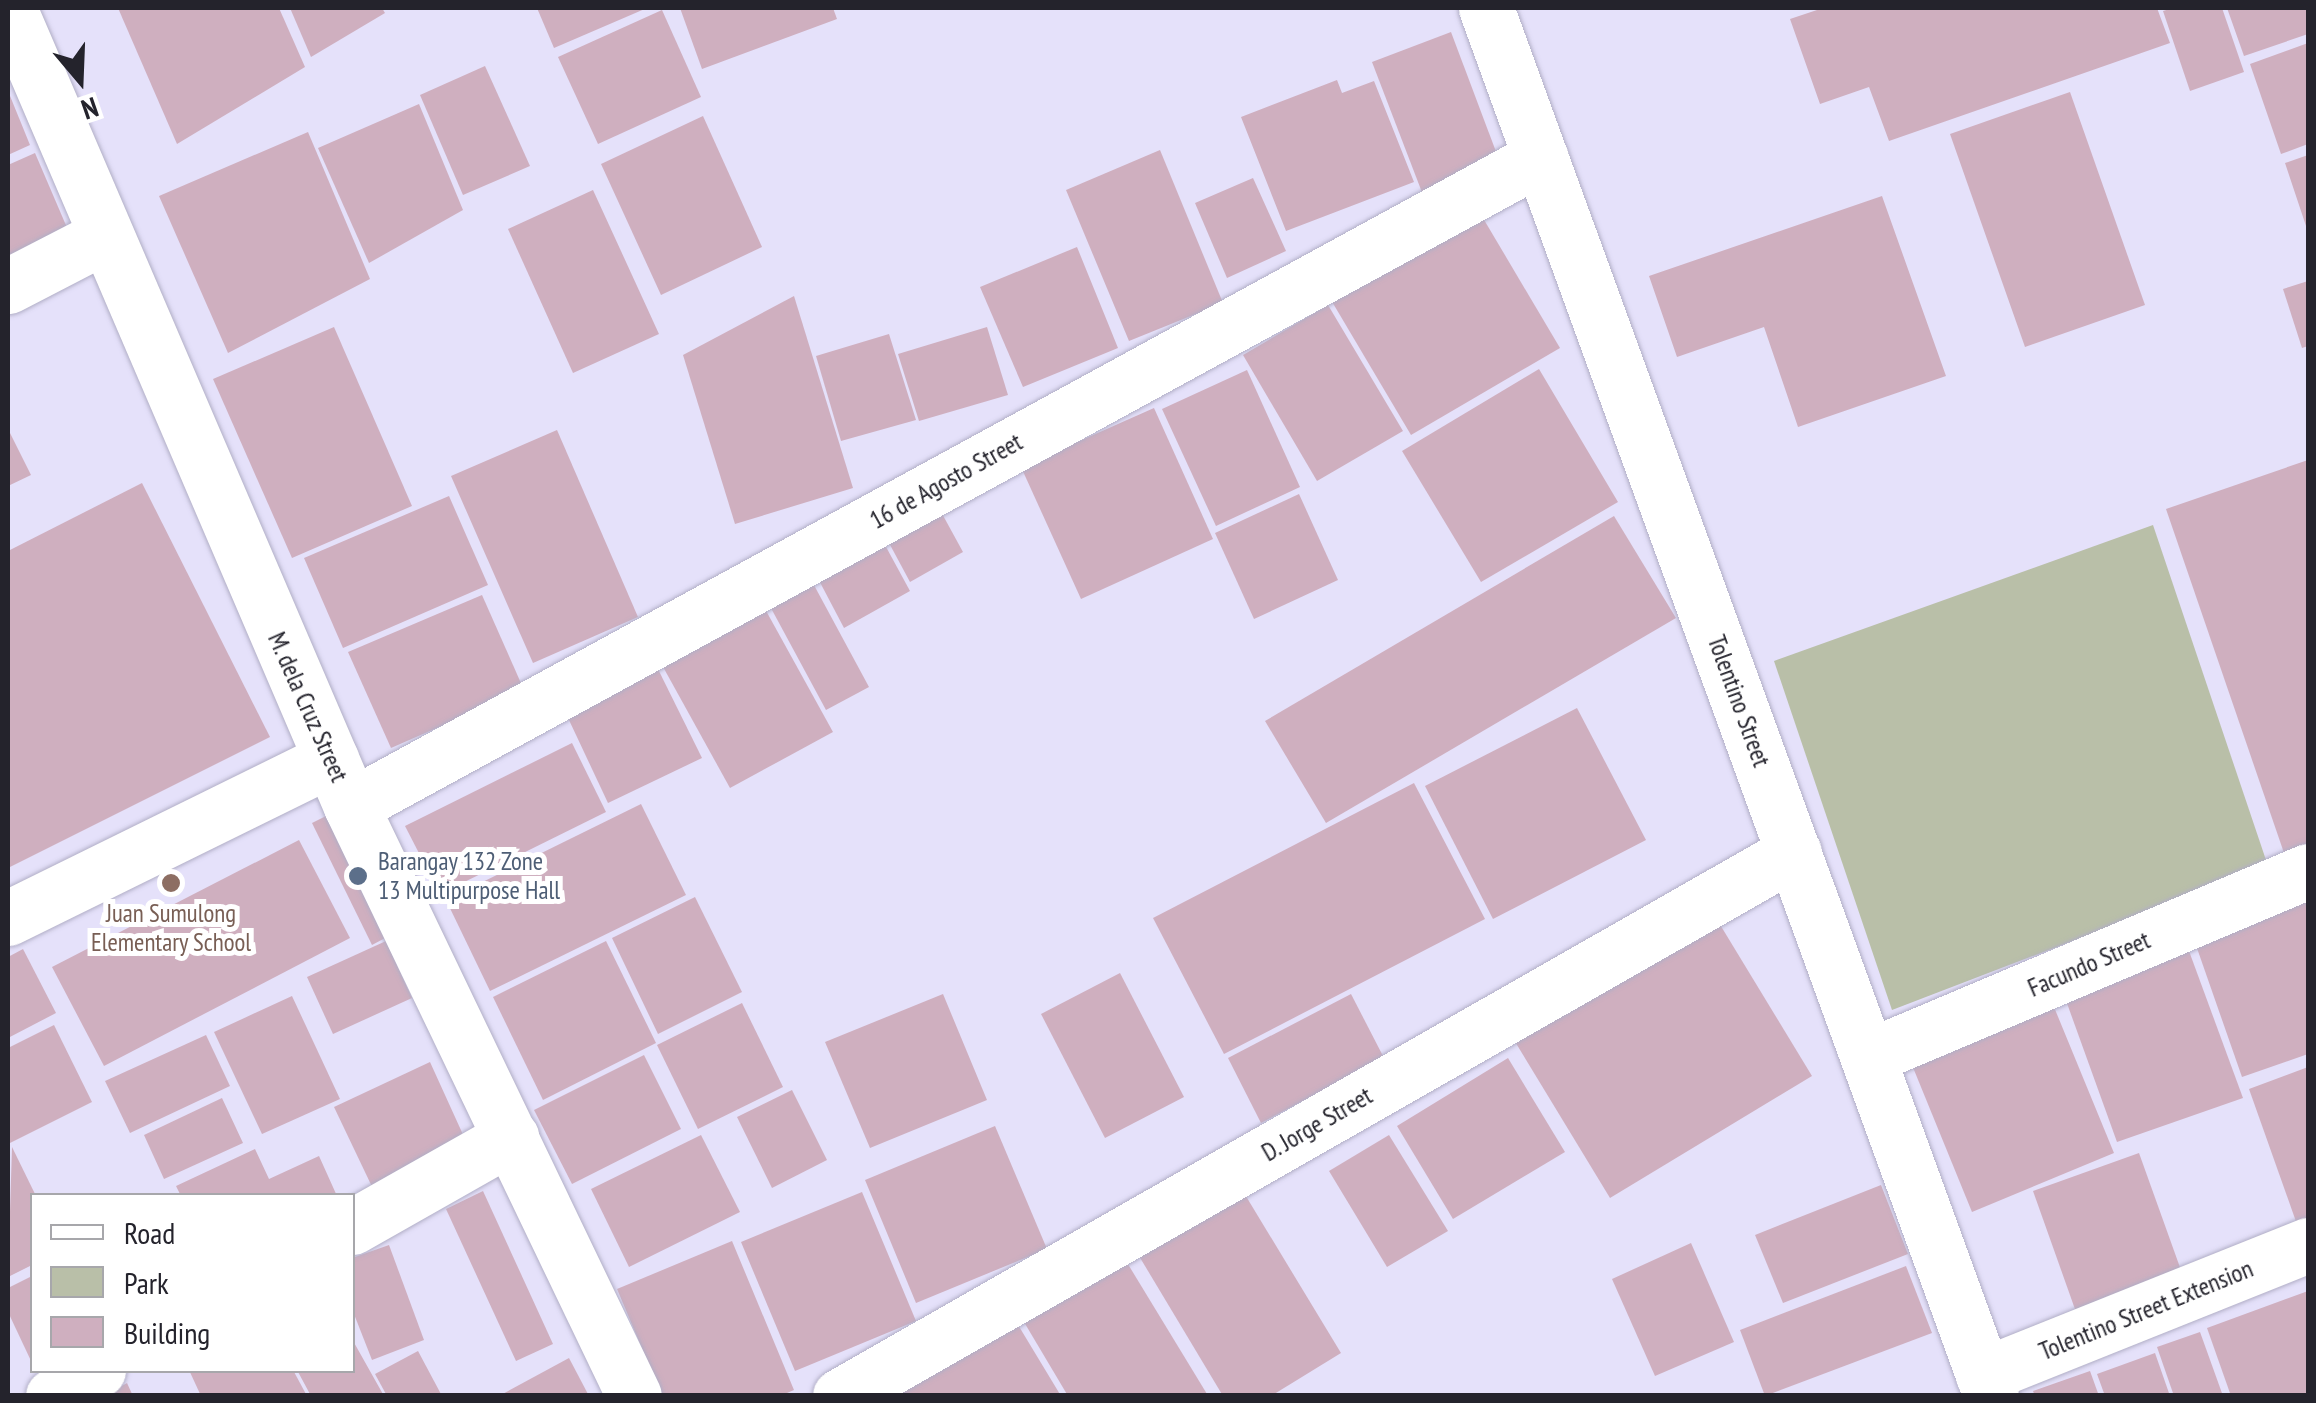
<!DOCTYPE html>
<style>
body{margin:0}
#map{position:relative;width:2316px;height:1403px;overflow:hidden;background:#e5e1fa;font-family:"PT Sans Narrow",sans-serif}
div>[style]{position:absolute}
.green>*{inset:0;background:#b9bfa8}
.building>*{inset:0;background:#cfafbf}
.roads{filter:drop-shadow(0 0 2px #b1aec6) drop-shadow(0 0 2px #b1aec6)}
.minor>*{height:55px;margin:-27.5px;padding:0 27.5px;transform-origin:27.5px;border-radius:27.5px;background:#fff}
.dots>*{width:28px;height:28px;translate:-50% -50%;box-sizing:border-box;border:5px solid #fff;border-radius:50%}
span{translate:-50% -50%;white-space:nowrap;text-align:center;line-height:1.15;-webkit-text-stroke:10px #fff;paint-order:stroke}
.street-label{font-size:25px;color:#24232c}
.service-label{font-size:25px;color:#4e5e75}
.left{translate:0 -50%;text-align:left}
.education-label{font-size:25px;color:#785e54}
.frame{position:absolute;inset:0;border:10px solid #24232c;pointer-events:none}
.legend{position:absolute;left:30px;top:1193px;width:325px;height:180px;box-sizing:border-box;background:#fff;border:2px solid #a7a7ab;margin:0;padding:12px 18px;list-style:none;font-size:30px;color:#24232c}
.legend li{display:flex;align-items:center;gap:20px;height:50px}
.legend b{width:50px;border:2px solid #a7a7ab}
.north{position:absolute;left:30px;top:30px;width:100px;height:100px;-webkit-text-stroke:8px #fff;paint-order:stroke;rotate:161deg;font-size:28px;font-weight:700;line-height:40px;text-align:center;color:#24232c}
.north::after{content:'';display:block;margin:auto;width:35px;height:45px;background:#24232c;clip-path:polygon(50% 0,100% 100%,50% 72%,0 100%)}
</style>
<div id="map">
<div class="green">
<i style="clip-path:polygon(2153px 525px,2268px 866px,1892px 1010px,1774px 661px)"></i>
</div>
<div class="building">
<i style="clip-path:polygon(118px 8px,279px 8px,305px 67px,177px 144px)"></i>
<i style="clip-path:polygon(290px 8px,382px 8px,385px 13px,311px 57px)"></i>
<i style="clip-path:polygon(537px 8px,647px 8px,554px 48px)"></i>
<i style="clip-path:polygon(680px 8px,833px 8px,837px 19px,702px 69px)"></i>
<i style="clip-path:polygon(1823px 8px,2157px 8px,2170px 43px,1889px 141px,1869px 87px,1820px 104px,1790px 19px)"></i>
<i style="clip-path:polygon(2173px 8px,2222px 8px,2244px 72px,2190px 91px,2163px 11px)"></i>
<i style="clip-path:polygon(2227px 8px,2308px 8px,2308px 34px,2244px 56px)"></i>
<i style="clip-path:polygon(662px 10px,701px 97px,598px 144px,558px 57px)"></i>
<i style="clip-path:polygon(1451px 32px,1501px 165px,1423px 195px,1372px 62px)"></i>
<i style="clip-path:polygon(2308px 43px,2308px 144px,2281px 154px,2250px 64px)"></i>
<i style="clip-path:polygon(485px 66px,530px 166px,463px 195px,420px 95px)"></i>
<i style="clip-path:polygon(1337px 80px,1342px 93px,1374px 81px,1414px 182px,1286px 231px,1241px 117px)"></i>
<i style="clip-path:polygon(8px 91px,30px 145px,8px 155px)"></i>
<i style="clip-path:polygon(2070px 92px,2145px 305px,2025px 347px,1950px 134px)"></i>
<i style="clip-path:polygon(419px 104px,463px 210px,369px 263px,318px 148px)"></i>
<i style="clip-path:polygon(703px 116px,762px 247px,661px 295px,601px 164px)"></i>
<i style="clip-path:polygon(308px 132px,370px 279px,228px 353px,159px 196px)"></i>
<i style="clip-path:polygon(1160px 150px,1223px 303px,1129px 341px,1066px 190px)"></i>
<i style="clip-path:polygon(35px 153px,71px 237px,8px 265px,8px 165px)"></i>
<i style="clip-path:polygon(2308px 155px,2308px 232px,2285px 163px)"></i>
<i style="clip-path:polygon(1253px 178px,1286px 251px,1227px 278px,1195px 203px)"></i>
<i style="clip-path:polygon(593px 190px,659px 334px,573px 373px,508px 229px)"></i>
<i style="clip-path:polygon(1882px 196px,1946px 376px,1798px 427px,1764px 327px,1677px 357px,1649px 276px)"></i>
<i style="clip-path:polygon(1480px 213px,1560px 348px,1411px 435px,1331px 300px)"></i>
<i style="clip-path:polygon(1077px 247px,1118px 348px,1023px 387px,980px 287px)"></i>
<i style="clip-path:polygon(2308px 281px,2308px 346px,2302px 348px,2283px 289px)"></i>
<i style="clip-path:polygon(794px 296px,853px 488px,735px 524px,683px 355px)"></i>
<i style="clip-path:polygon(1328px 305px,1403px 431px,1317px 481px,1243px 355px)"></i>
<i style="clip-path:polygon(334px 327px,412px 506px,292px 558px,213px 379px)"></i>
<i style="clip-path:polygon(987px 327px,1008px 395px,919px 421px,898px 354px)"></i>
<i style="clip-path:polygon(889px 334px,916px 420px,841px 441px,816px 356px)"></i>
<i style="clip-path:polygon(1539px 369px,1618px 502px,1481px 582px,1402px 451px)"></i>
<i style="clip-path:polygon(1247px 370px,1300px 487px,1216px 526px,1162px 409px)"></i>
<i style="clip-path:polygon(1154px 408px,1213px 539px,1081px 599px,1021px 467px)"></i>
<i style="clip-path:polygon(8px 429px,31px 475px,8px 486px)"></i>
<i style="clip-path:polygon(557px 430px,638px 617px,533px 663px,451px 476px)"></i>
<i style="clip-path:polygon(2308px 460px,2308px 845px,2284px 853px,2166px 509px)"></i>
<i style="clip-path:polygon(142px 483px,270px 737px,8px 868px,8px 551px)"></i>
<i style="clip-path:polygon(1299px 494px,1338px 580px,1254px 619px,1215px 533px)"></i>
<i style="clip-path:polygon(449px 496px,488px 585px,343px 648px,304px 558px)"></i>
<i style="clip-path:polygon(934px 499px,963px 552px,910px 582px,881px 528px)"></i>
<i style="clip-path:polygon(1614px 516px,1676px 618px,1326px 823px,1265px 721px)"></i>
<i style="clip-path:polygon(879px 534px,910px 591px,844px 628px,813px 569px)"></i>
<i style="clip-path:polygon(808px 574px,869px 687px,826px 710px,765px 597px)"></i>
<i style="clip-path:polygon(482px 595px,524px 690px,391px 748px,348px 652px)"></i>
<i style="clip-path:polygon(760px 600px,833px 732px,730px 788px,657px 656px)"></i>
<i style="clip-path:polygon(653px 659px,702px 758px,608px 803px,561px 703px)"></i>
<i style="clip-path:polygon(1577px 708px,1646px 840px,1493px 919px,1425px 786px)"></i>
<i style="clip-path:polygon(572px 743px,606px 812px,440px 894px,405px 826px)"></i>
<i style="clip-path:polygon(1414px 783px,1485px 919px,1224px 1054px,1153px 918px)"></i>
<i style="clip-path:polygon(641px 804px,686px 895px,490px 991px,446px 900px)"></i>
<i style="clip-path:polygon(344px 807px,404px 928px,372px 945px,312px 823px)"></i>
<i style="clip-path:polygon(299px 840px,350px 938px,104px 1066px,52px 967px)"></i>
<i style="clip-path:polygon(2308px 894px,2308px 1054px,2242px 1077px,2191px 931px)"></i>
<i style="clip-path:polygon(695px 897px,742px 992px,658px 1034px,612px 938px)"></i>
<i style="clip-path:polygon(1716px 918px,1812px 1076px,1610px 1198px,1514px 1040px)"></i>
<i style="clip-path:polygon(386px 941px,412px 998px,333px 1034px,307px 977px)"></i>
<i style="clip-path:polygon(606px 941px,656px 1043px,543px 1100px,493px 997px)"></i>
<i style="clip-path:polygon(23px 949px,56px 1013px,8px 1038px,8px 957px)"></i>
<i style="clip-path:polygon(2189px 951px,2243px 1098px,2117px 1142px,2064px 995px)"></i>
<i style="clip-path:polygon(1120px 973px,1184px 1097px,1105px 1138px,1041px 1014px)"></i>
<i style="clip-path:polygon(943px 994px,987px 1100px,870px 1148px,825px 1042px)"></i>
<i style="clip-path:polygon(1351px 994px,1384px 1058px,1261px 1123px,1228px 1058px)"></i>
<i style="clip-path:polygon(292px 996px,340px 1099px,262px 1134px,214px 1032px)"></i>
<i style="clip-path:polygon(742px 1003px,783px 1087px,698px 1129px,657px 1045px)"></i>
<i style="clip-path:polygon(2054px 1007px,2114px 1153px,1972px 1212px,1912px 1065px)"></i>
<i style="clip-path:polygon(54px 1025px,92px 1102px,8px 1144px,8px 1048px)"></i>
<i style="clip-path:polygon(206px 1035px,230px 1086px,130px 1133px,105px 1081px)"></i>
<i style="clip-path:polygon(644px 1055px,681px 1129px,572px 1184px,534px 1110px)"></i>
<i style="clip-path:polygon(1508px 1058px,1565px 1152px,1453px 1219px,1397px 1126px)"></i>
<i style="clip-path:polygon(430px 1062px,470px 1150px,375px 1193px,334px 1107px)"></i>
<i style="clip-path:polygon(2308px 1067px,2308px 1227px,2299px 1230px,2249px 1089px)"></i>
<i style="clip-path:polygon(792px 1090px,827px 1160px,772px 1188px,737px 1117px)"></i>
<i style="clip-path:polygon(222px 1098px,243px 1143px,164px 1179px,144px 1135px)"></i>
<i style="clip-path:polygon(995px 1126px,1047px 1249px,916px 1303px,865px 1180px)"></i>
<i style="clip-path:polygon(701px 1135px,740px 1212px,629px 1267px,591px 1189px)"></i>
<i style="clip-path:polygon(1389px 1135px,1448px 1231px,1387px 1267px,1329px 1171px)"></i>
<i style="clip-path:polygon(12px 1147px,36px 1196px,32px 1265px,8px 1277px)"></i>
<i style="clip-path:polygon(255px 1149px,269px 1179px,319px 1156px,337px 1196px,181px 1196px,176px 1186px)"></i>
<i style="clip-path:polygon(2139px 1153px,2182px 1273px,2076px 1312px,2033px 1191px)"></i>
<i style="clip-path:polygon(1881px 1185px,1908px 1254px,1783px 1303px,1755px 1235px)"></i>
<i style="clip-path:polygon(1241px 1188px,1341px 1353px,1271px 1396px,1223px 1396px,1136px 1251px)"></i>
<i style="clip-path:polygon(483px 1191px,553px 1344px,516px 1361px,446px 1209px)"></i>
<i style="clip-path:polygon(862px 1192px,916px 1321px,795px 1371px,741px 1242px)"></i>
<i style="clip-path:polygon(732px 1241px,794px 1390px,780px 1396px,662px 1396px,617px 1289px)"></i>
<i style="clip-path:polygon(1691px 1243px,1734px 1342px,1655px 1376px,1612px 1279px)"></i>
<i style="clip-path:polygon(389px 1245px,424px 1340px,372px 1360px,352px 1309px,352px 1258px)"></i>
<i style="clip-path:polygon(1123px 1256px,1207px 1394px,1204px 1396px,1068px 1396px,1021px 1317px)"></i>
<i style="clip-path:polygon(1906px 1266px,1932px 1333px,1765px 1396px,1740px 1330px)"></i>
<i style="clip-path:polygon(32px 1276px,32px 1363px,8px 1312px,8px 1288px)"></i>
<i style="clip-path:polygon(2308px 1291px,2308px 1396px,2231px 1396px,2207px 1328px)"></i>
<i style="clip-path:polygon(1012px 1315px,1061px 1396px,887px 1396px)"></i>
<i style="clip-path:polygon(2200px 1332px,2223px 1396px,2174px 1396px,2157px 1347px)"></i>
<i style="clip-path:polygon(352px 1339px,384px 1396px,311px 1396px,297px 1370px,352px 1370px)"></i>
<i style="clip-path:polygon(418px 1351px,442px 1396px,387px 1396px,375px 1374px)"></i>
<i style="clip-path:polygon(2155px 1353px,2170px 1396px,2105px 1396px,2097px 1374px)"></i>
<i style="clip-path:polygon(569px 1358px,589px 1396px,499px 1396px)"></i>
<i style="clip-path:polygon(189px 1370px,293px 1370px,307px 1396px,201px 1396px)"></i>
<i style="clip-path:polygon(2090px 1371px,2099px 1396px,2035px 1396px,2033px 1391px)"></i>
<i style="clip-path:polygon(127px 1383px,133px 1396px,104px 1396px)"></i>
</div>
<div class="roads">
<div class="minor">
<i style="left:9px;top:8px;width:868px;rotate:66.8deg"></i>
<i style="left:351px;top:806px;width:654px;rotate:64.37deg"></i>
<i style="left:1486px;top:8px;width:1477px;rotate:70.01deg"></i>
<i style="left:8px;top:286px;width:107px;rotate:-27.3deg"></i>
<i style="left:351px;top:806px;width:1355px;rotate:-28.61deg"></i>
<i style="left:8px;top:918px;width:360px;rotate:-26.2deg"></i>
<i style="left:1870px;top:1056px;width:475px;rotate:-22.9deg"></i>
<i style="left:352px;top:1227px;width:183px;rotate:-29.5deg"></i>
<i style="left:1983px;top:1375px;width:350px;rotate:-21.8deg"></i>
<i style="left:53px;top:1396px;width:52px;rotate:-30deg"></i>
<i style="left:840px;top:1396px;width:1098px;rotate:-29.69deg"></i>
</div>
</div>
<div class="dots">
<i style="left:358px;top:876px;background:#5c6f8a"></i>
<i style="left:171px;top:883px;background:#8d6e63"></i>
</div>
<div class="street-label">
<span style="left:946px;top:481px;rotate:-29deg">16 de Agosto Street</span>
<span style="left:1739px;top:701px;rotate:70deg">Tolentino Street</span>
<span style="left:308px;top:707px;rotate:66deg">M. dela Cruz Street</span>
<span style="left:2089px;top:964px;rotate:-23deg">Facundo Street</span>
<span style="left:1317px;top:1124px;rotate:-30deg">D. Jorge Street</span>
<span style="left:2146px;top:1310px;rotate:-22deg">Tolentino Street Extension</span>
</div>
<div class="service-label">
<span class="left" style="left:378px;top:876px">Barangay 132 Zone<br>13 Multipurpose Hall</span>
</div>
<div class="education-label">
<span style="left:171px;top:928px">Juan Sumulong<br>Elementary School</span>
</div>
<div class="frame"></div>
<ul class="legend">
<li><b style="height:12px;background:#fff"></b>Road</li>
<li><b style="height:28px;background:#b9bfa8"></b>Park</li>
<li><b style="height:28px;background:#cfafbf"></b>Building</li>
</ul>
<div class="north">N</div>
</div>
